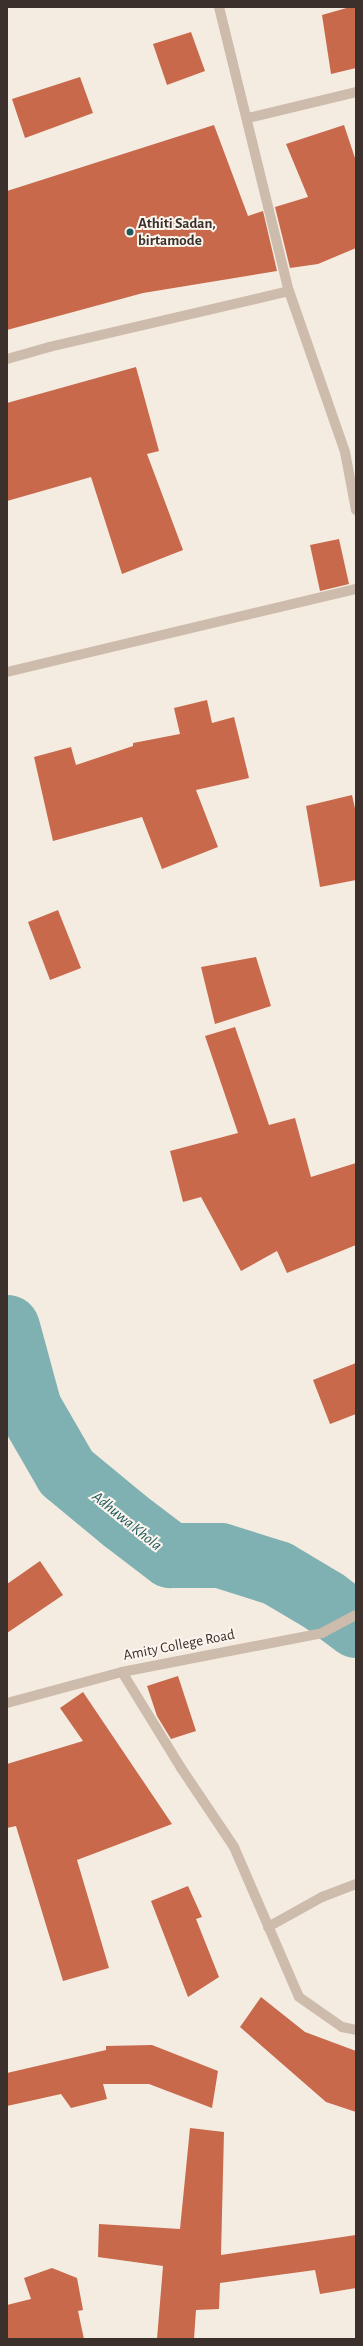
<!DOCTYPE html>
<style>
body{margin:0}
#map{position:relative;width:363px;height:2346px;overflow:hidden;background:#f4ebe1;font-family:"Alegreya Sans",sans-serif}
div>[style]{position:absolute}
.river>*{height:65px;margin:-32.5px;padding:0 32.5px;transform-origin:32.5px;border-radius:32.5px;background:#7fb0b2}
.building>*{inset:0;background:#c8694b}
.street>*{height:10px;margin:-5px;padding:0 5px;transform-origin:5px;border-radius:5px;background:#cdbbac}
.dots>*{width:11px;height:11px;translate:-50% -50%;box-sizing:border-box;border:2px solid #fbf5ee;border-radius:50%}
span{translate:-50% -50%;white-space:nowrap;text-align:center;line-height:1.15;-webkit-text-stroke:4px #fbf5ee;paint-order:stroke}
.poi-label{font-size:15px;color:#3b302b;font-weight:700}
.left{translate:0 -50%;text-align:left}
.street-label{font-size:15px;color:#3b302b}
.water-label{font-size:16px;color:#1f5a5e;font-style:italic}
.frame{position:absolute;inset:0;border:8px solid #3b302b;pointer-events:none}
</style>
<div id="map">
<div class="river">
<i style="left:7px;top:1327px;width:84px;rotate:74.8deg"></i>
<i style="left:29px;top:1408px;width:74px;rotate:60deg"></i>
<i style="left:66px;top:1472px;width:75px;rotate:39.6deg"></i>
<i style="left:124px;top:1520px;width:58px;rotate:37.3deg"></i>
<i style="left:170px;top:1555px;width:50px"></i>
<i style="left:220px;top:1555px;width:60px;rotate:17.5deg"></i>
<i style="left:277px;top:1573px;width:55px;rotate:30.8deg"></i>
<i style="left:324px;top:1601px;width:40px;rotate:37deg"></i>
</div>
<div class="building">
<i style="clip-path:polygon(350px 7px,356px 7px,356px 68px,331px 74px,322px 15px)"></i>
<i style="clip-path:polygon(191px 32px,205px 71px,167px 85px,153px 44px)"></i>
<i style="clip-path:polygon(80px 77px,93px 113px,25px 138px,12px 99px)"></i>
<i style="clip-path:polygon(214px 125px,248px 216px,263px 211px,277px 271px,143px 293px,7px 330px,7px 191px)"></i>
<i style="clip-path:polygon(344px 125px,356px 161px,356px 248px,318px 264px,290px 268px,275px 207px,308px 197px,286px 144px)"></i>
<i style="clip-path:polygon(136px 367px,159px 451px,147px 454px,183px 550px,122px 574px,91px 477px,7px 501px,7px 403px)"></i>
<i style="clip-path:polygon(339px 539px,349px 584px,320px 591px,310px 545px)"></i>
<i style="clip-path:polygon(207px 700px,212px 723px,234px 717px,249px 778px,196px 790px,218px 847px,162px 869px,142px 817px,53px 841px,34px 757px,71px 747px,76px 765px,133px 746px,133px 743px,180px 734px,174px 708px)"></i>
<i style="clip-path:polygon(352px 795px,356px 813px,356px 880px,320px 887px,306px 806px)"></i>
<i style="clip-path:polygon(58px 910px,81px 968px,50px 980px,28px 922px)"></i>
<i style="clip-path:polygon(256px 957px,271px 1006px,215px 1024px,201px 967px)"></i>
<i style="clip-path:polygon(235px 1027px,269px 1125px,295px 1118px,311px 1177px,356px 1163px,356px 1245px,287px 1273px,277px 1251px,241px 1271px,201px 1197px,183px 1202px,170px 1151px,238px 1133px,205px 1036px)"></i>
<i style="clip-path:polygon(356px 1363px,356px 1414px,330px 1424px,313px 1380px)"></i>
<i style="clip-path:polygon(40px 1561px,63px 1595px,7px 1633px,7px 1584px)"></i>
<i style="clip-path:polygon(178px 1676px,196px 1731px,171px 1739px,157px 1716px,147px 1686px)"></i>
<i style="clip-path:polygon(83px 1692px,172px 1824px,77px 1860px,109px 1968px,63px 1981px,16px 1826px,7px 1828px,7px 1764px,83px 1741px,60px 1708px)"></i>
<i style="clip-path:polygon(188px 1886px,202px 1917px,196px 1919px,219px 1977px,188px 1997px,151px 1901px)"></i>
<i style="clip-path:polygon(261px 1997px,305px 2032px,356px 2051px,356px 2112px,326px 2102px,240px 2027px)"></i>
<i style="clip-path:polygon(152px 2045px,218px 2071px,212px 2108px,149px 2084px,103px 2084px,107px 2099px,71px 2108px,61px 2094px,7px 2106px,7px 2073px,106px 2050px,106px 2046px)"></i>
<i style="clip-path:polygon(190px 2128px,224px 2132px,221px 2255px,356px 2235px,356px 2288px,320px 2294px,315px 2270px,220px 2283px,219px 2309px,196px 2310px,194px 2339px,157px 2339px,163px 2266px,98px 2257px,99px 2224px,180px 2229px)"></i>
<i style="clip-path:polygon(52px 2268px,77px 2278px,83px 2310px,78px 2311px,84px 2339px,7px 2339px,7px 2305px,31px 2299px,24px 2278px)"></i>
</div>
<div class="street">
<i style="left:219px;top:7px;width:292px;rotate:76.2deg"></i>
<i style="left:289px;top:291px;width:170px;rotate:70.8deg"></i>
<i style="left:345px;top:452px;width:59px;rotate:79.3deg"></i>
<i style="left:248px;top:118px;width:111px;rotate:-13.5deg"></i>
<i style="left:7px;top:359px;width:44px;rotate:-15.9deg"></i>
<i style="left:49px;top:347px;width:246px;rotate:-13.1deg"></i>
<i style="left:7px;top:672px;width:359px;rotate:-13.4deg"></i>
<i style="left:122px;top:1672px;width:113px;rotate:58.4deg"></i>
<i style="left:181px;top:1768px;width:95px;rotate:56.1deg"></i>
<i style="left:234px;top:1847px;width:163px;rotate:66.6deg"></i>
<i style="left:299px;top:1997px;width:52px;rotate:34.9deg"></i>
<i style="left:342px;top:2027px;width:14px;rotate:12deg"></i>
<i style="left:7px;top:1703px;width:119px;rotate:-15.1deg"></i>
<i style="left:122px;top:1672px;width:204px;rotate:-11deg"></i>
<i style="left:322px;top:1633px;width:38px;rotate:-28deg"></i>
<i style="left:268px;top:1927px;width:62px;rotate:-29.1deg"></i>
<i style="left:322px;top:1897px;width:36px;rotate:-21deg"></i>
</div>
<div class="dots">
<i style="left:130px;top:232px;background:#1f5a5e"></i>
</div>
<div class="poi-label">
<span class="left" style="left:138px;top:232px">Athiti Sadan,<br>birtamode</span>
</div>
<div class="street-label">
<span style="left:179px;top:1645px;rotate:-11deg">Amity College Road</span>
</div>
<div class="water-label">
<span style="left:127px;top:1521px;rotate:39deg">Adhuwa Khola</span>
</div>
<div class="frame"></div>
</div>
